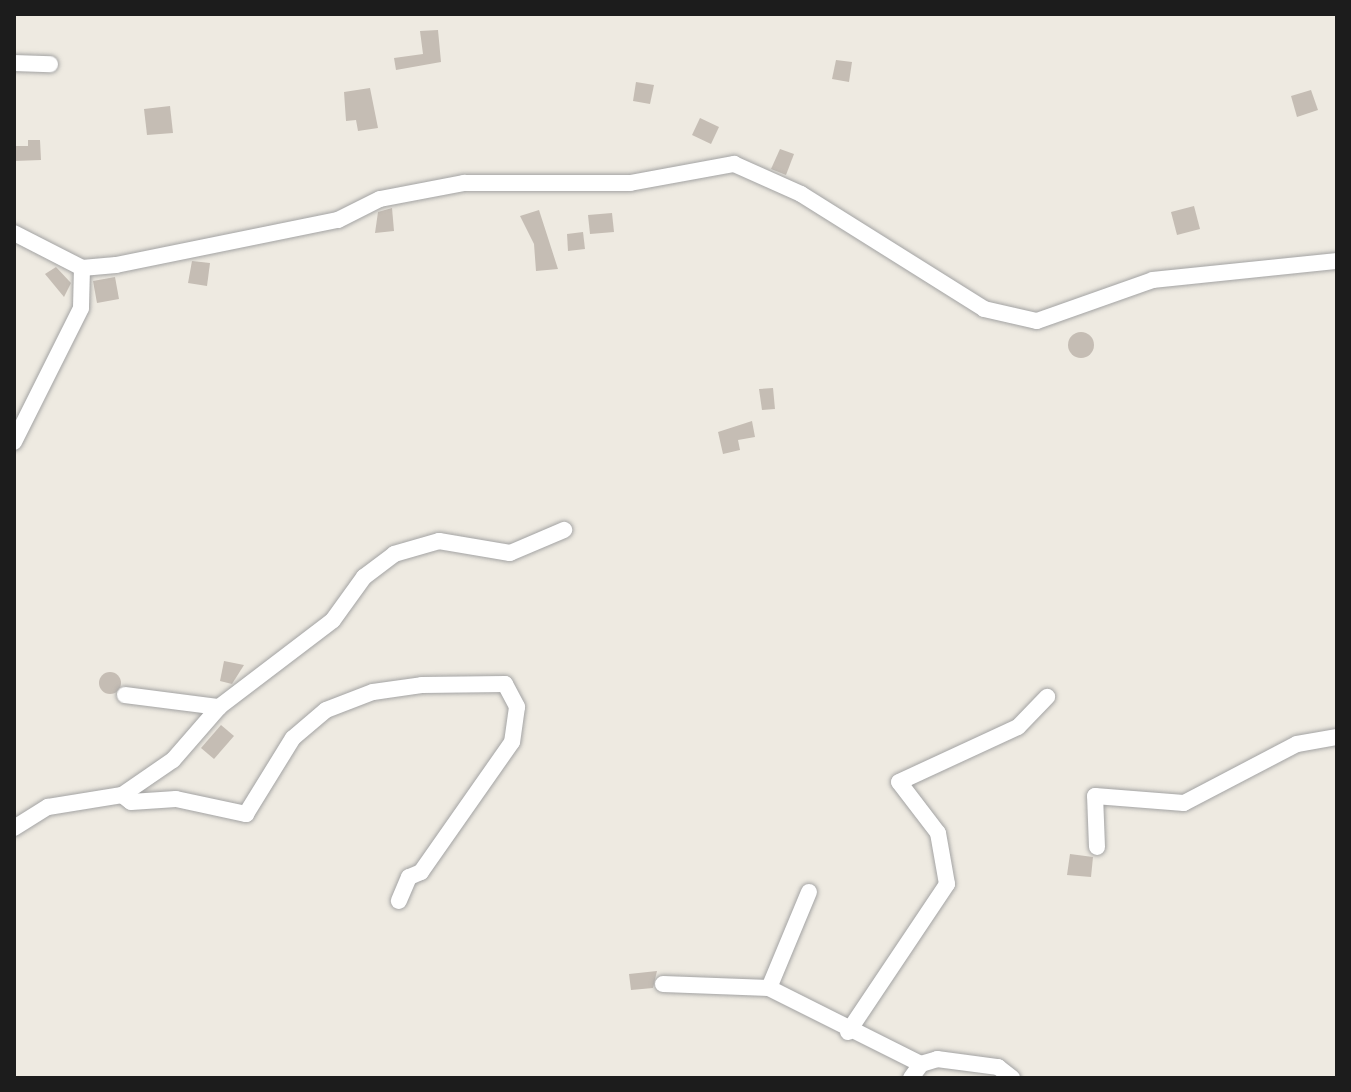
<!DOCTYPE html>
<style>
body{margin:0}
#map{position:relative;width:1351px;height:1092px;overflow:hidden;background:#eeeae1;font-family:Arial,sans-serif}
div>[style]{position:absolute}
.building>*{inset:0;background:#c5bdb4}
.round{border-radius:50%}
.roads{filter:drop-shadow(0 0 2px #a3a3a3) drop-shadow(0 0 2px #a3a3a3)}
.minor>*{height:16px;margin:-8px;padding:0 8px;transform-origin:8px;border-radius:8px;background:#fff}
span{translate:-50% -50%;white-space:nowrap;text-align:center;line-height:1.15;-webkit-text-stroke:8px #fff;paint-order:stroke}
.frame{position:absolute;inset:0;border:16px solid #1c1c1c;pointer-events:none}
</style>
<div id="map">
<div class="building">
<i style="clip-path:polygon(438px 30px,441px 62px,396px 70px,394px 58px,423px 54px,420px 31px)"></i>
<i style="clip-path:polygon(836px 60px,852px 62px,849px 82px,832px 79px)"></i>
<i style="clip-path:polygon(636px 82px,654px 85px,650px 104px,633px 101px)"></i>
<i style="clip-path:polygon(370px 88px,378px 128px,358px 131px,356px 120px,346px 121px,344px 92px)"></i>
<i style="clip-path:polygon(1311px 90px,1318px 110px,1297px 117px,1291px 96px)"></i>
<i style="clip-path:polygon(170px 106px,173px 133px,147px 135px,144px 109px)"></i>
<i style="clip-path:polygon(700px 118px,719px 127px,711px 144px,692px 135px)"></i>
<i style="clip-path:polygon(28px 140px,40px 140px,41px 160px,14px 161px,14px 146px,28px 146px)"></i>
<i style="clip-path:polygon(780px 149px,794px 154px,786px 175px,771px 169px)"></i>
<i style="clip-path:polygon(1194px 206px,1200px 229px,1177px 235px,1171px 212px)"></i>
<i style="clip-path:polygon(392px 208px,394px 231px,375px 233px,378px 212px)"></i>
<i style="clip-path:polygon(539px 210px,558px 269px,536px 271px,534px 244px,520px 216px)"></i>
<i style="clip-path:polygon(612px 213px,614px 232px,590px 234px,588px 215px)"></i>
<i style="clip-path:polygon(583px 232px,585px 249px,568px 251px,567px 234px)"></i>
<i style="clip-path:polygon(192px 261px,210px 263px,207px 286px,188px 283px)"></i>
<i style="clip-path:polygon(56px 267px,71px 283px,64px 297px,45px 274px)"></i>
<i style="clip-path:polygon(115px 277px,119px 299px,97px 303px,93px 281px)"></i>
<i class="round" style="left:1068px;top:332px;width:26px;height:26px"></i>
<i style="clip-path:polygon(773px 388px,775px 409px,762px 410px,759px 389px)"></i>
<i style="clip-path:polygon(752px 421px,755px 437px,738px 440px,740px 450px,723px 454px,718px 432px)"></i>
<i style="clip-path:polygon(224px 661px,244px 665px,232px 684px,220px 681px)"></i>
<i class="round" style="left:99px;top:672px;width:22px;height:22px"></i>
<i style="clip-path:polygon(221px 725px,234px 736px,214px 759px,201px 748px)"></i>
<i style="clip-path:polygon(1070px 854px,1093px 857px,1091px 877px,1067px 875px)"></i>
<i style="clip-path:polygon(657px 971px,653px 988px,631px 990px,629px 974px)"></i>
</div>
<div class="roads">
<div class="minor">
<i style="left:14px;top:63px;width:36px;rotate:2deg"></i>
<i style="left:14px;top:233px;width:76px;rotate:27.2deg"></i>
<i style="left:82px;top:268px;width:34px;rotate:-5deg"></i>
<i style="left:116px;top:265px;width:227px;rotate:-11.5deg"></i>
<i style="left:338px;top:220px;width:47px;rotate:-26.6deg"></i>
<i style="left:380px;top:199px;width:86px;rotate:-10.8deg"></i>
<i style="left:464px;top:183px;width:166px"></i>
<i style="left:630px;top:183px;width:106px;rotate:-10.4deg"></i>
<i style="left:734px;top:164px;width:73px;rotate:24.1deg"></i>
<i style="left:801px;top:194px;width:216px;rotate:32.1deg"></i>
<i style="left:984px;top:309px;width:54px;rotate:12.8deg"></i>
<i style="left:1037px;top:321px;width:123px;rotate:-19.5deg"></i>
<i style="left:1153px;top:280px;width:185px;rotate:-5.9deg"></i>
<i style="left:14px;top:442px;width:150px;rotate:-63.4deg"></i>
<i style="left:81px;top:308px;width:40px;rotate:-88.6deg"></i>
<i style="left:125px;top:695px;width:95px;rotate:7.3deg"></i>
<i style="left:122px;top:795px;width:11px;rotate:38deg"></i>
<i style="left:131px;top:802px;width:45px;rotate:-3.8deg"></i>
<i style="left:176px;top:799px;width:72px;rotate:12.1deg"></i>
<i style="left:246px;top:814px;width:89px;rotate:-58.3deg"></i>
<i style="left:293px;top:738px;width:43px;rotate:-40.3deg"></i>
<i style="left:326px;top:710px;width:50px;rotate:-21deg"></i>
<i style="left:373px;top:692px;width:49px;rotate:-8.1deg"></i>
<i style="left:422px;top:685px;width:83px;rotate:-0.7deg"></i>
<i style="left:505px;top:684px;width:26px;rotate:62deg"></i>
<i style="left:517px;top:707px;width:35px;rotate:98deg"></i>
<i style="left:512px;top:742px;width:159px;rotate:125deg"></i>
<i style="left:421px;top:872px;width:13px;rotate:157deg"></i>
<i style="left:409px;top:877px;width:26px;rotate:113deg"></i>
<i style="left:14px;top:828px;width:40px;rotate:-32deg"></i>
<i style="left:48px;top:807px;width:75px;rotate:-9.2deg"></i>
<i style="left:122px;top:795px;width:62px;rotate:-34.5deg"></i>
<i style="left:173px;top:760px;width:70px;rotate:-49deg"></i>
<i style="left:219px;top:707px;width:143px;rotate:-37.3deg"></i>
<i style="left:333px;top:620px;width:53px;rotate:-54.2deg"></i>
<i style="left:364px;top:577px;width:38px;rotate:-37deg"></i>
<i style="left:394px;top:554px;width:47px;rotate:-16.1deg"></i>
<i style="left:439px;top:541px;width:72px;rotate:9.6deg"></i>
<i style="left:510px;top:553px;width:59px;rotate:-23.1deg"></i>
<i style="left:1097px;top:847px;width:51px;rotate:-92.2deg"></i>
<i style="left:1095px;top:796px;width:89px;rotate:4.5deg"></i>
<i style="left:1184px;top:803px;width:127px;rotate:-27.6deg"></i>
<i style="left:1297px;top:744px;width:41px;rotate:-9.9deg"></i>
<i style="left:663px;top:984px;width:106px;rotate:2.2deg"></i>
<i style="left:769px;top:988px;width:170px;rotate:26.6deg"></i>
<i style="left:769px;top:988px;width:104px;rotate:-67.4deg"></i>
<i style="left:848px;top:1032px;width:178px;rotate:-56.2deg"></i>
<i style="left:947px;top:884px;width:52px;rotate:-100deg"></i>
<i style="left:938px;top:833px;width:64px;rotate:-127.4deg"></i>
<i style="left:899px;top:782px;width:131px;rotate:-24.8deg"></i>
<i style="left:1018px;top:727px;width:42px;rotate:-46deg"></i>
<i style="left:911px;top:1078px;width:17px;rotate:-54deg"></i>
<i style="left:921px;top:1064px;width:17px;rotate:-17deg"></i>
<i style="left:937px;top:1059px;width:62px;rotate:7.5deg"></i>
<i style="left:998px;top:1067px;width:18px;rotate:38deg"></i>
</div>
</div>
<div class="frame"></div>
</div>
